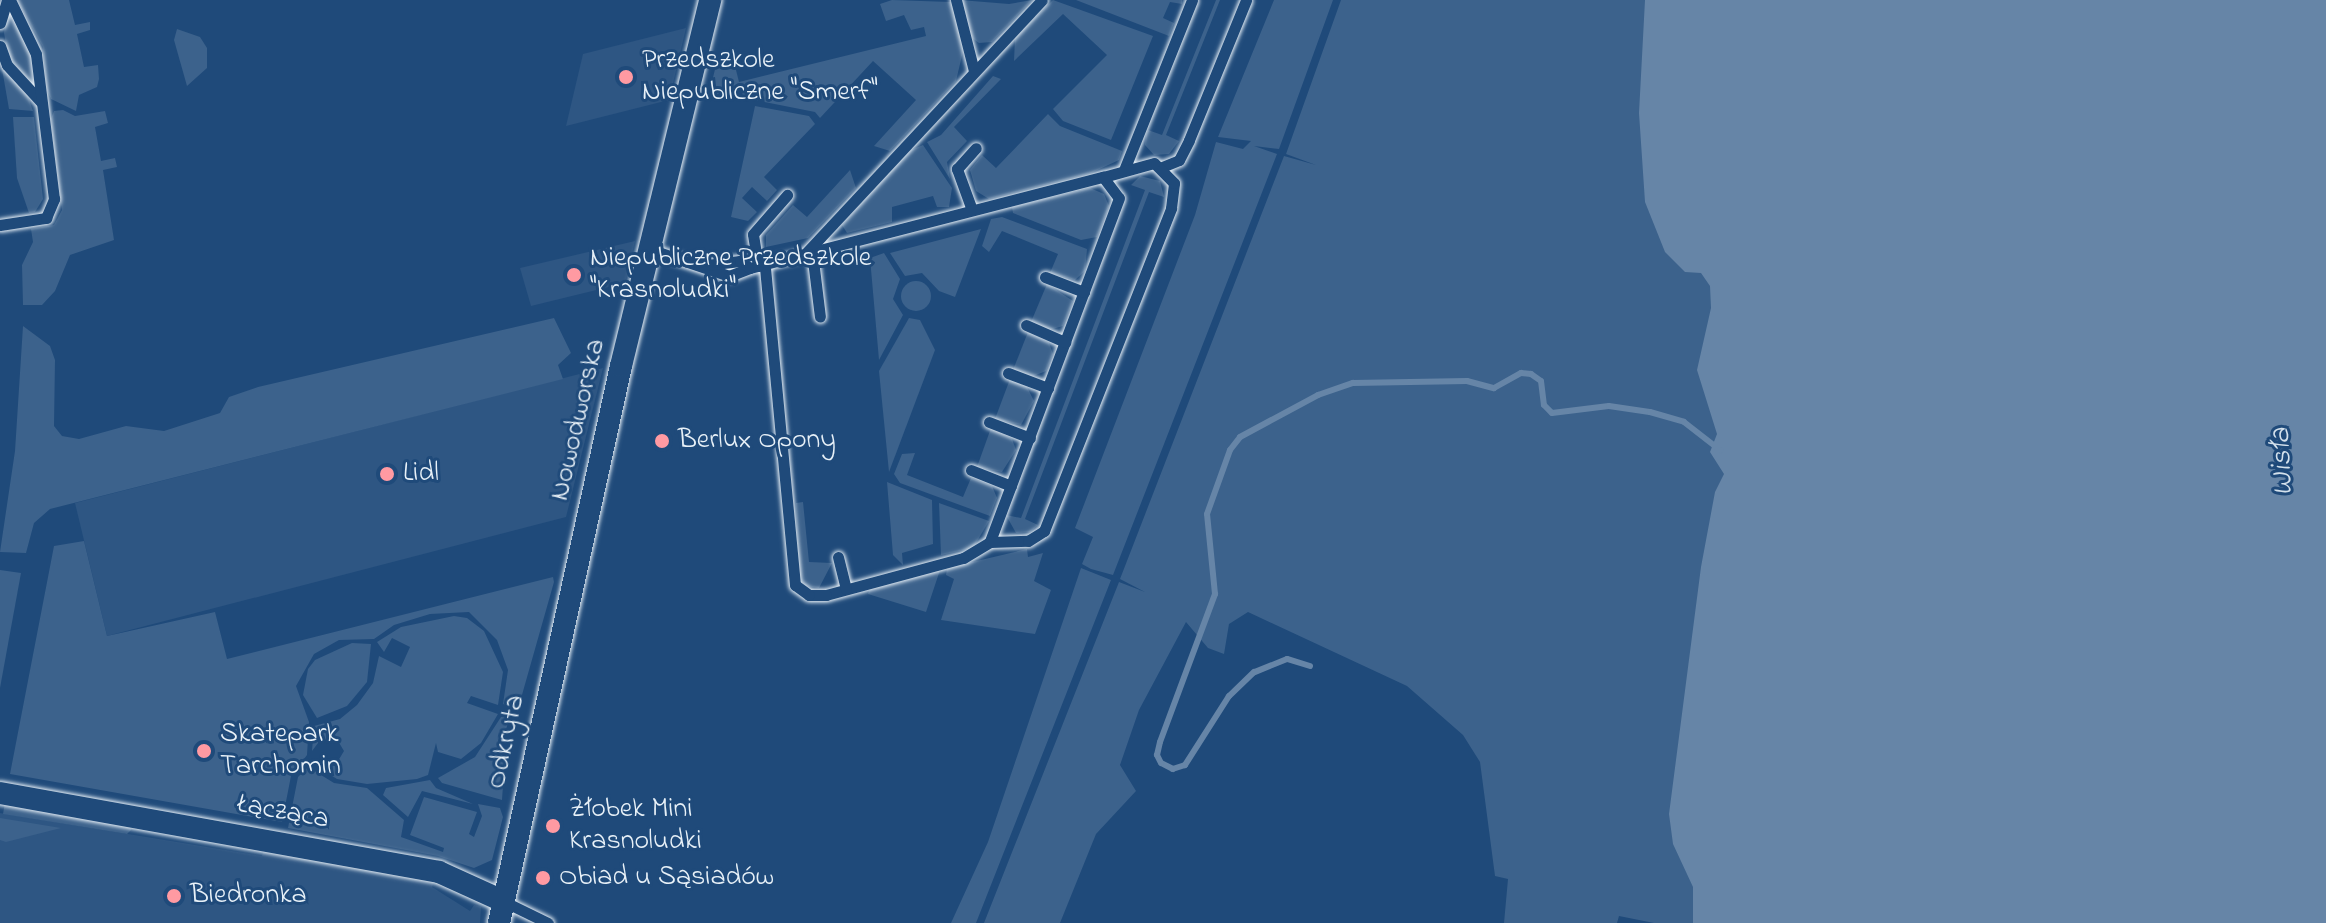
<!DOCTYPE html>
<meta charset="utf-8">
<style>
body{margin:0}
#map{position:relative;width:2326px;height:923px;overflow:hidden;background:#1f4a7a;font-family:"Indie Flower",sans-serif}
div>[style]{position:absolute}
.built>*{inset:0;background:#2e5683}
.green>*{inset:0;background:#3c628c}
.round{border-radius:50%}
.water>*{inset:0;background:#6685a7}
.stream>*{height:6px;margin:-3px;padding:0 3px;transform-origin:3px;border-radius:3px;background:#6685a7}
.roads{filter:drop-shadow(0 0 2px #e8f1f8) drop-shadow(0 0 2px #e8f1f8)}
.lane>*{height:11px;margin:-5.5px;padding:0 5.5px;transform-origin:5.5px;border-radius:5.5px;background:#1f4a7a}
.street>*{height:22px;margin:-11px;padding:0 11px;transform-origin:11px;border-radius:11px;background:#1f4a7a}
.dots>*{width:22px;height:22px;translate:-50% -50%;box-sizing:border-box;border:4px solid #1f4a7a;border-radius:50%}
span{translate:-50% -50%;white-space:nowrap;text-align:center;line-height:1.15;-webkit-text-stroke:6px #1f4a7a;paint-order:stroke}
.poi-label{font-size:28px;color:#e8f1f8}
.left{translate:0 -50%;text-align:left}
.street-label{font-size:28px;color:#e8f1f8}
.water-label{font-size:30px;color:#d4e1ec;font-style:italic}
</style>
<div id="map">
<div class="built">
<i style="clip-path:polygon(686px 28px,669px 100px,566px 126px,583px 54px)"></i>
<i style="clip-path:polygon(635px 241px,625px 283px,531px 306px,520px 268px)"></i>
<i style="clip-path:polygon(603px 368px,566px 517px,107px 636px,75px 503px)"></i>
<i style="clip-path:polygon(0 813px,262px 856px,264px 849px,434px 881px,432px 887px,470px 911px,474px 905px,481px 907px,480px 923px,0 923px)"></i>
</div>
<div class="green">
<i style="clip-path:polygon(17px 0,69px 0,75px 25px,90px 22px,90px 30px,77px 34px,84px 67px,98px 65px,99px 79px,97px 87px,79px 95px,76px 111px,51px 99px,47px 90px,43px 47px)"></i>
<i style="clip-path:polygon(892px 0,951px 2px,964px 47px,956px 81px,890px 151px,874px 146px,916px 100px,873px 61px,820px 118px,815px 112px,744px 98px,739px 86px,708px 98px,718px 57px,732px 54px,739px 82px,926px 36px,924px 27px,911px 30px,904px 15px,886px 21px,880px 4px)"></i>
<i style="clip-path:polygon(960px 0,1009px 4px,1032px 0,992px 42px,979px 43px,971px 37px)"></i>
<i style="clip-path:polygon(1053px 0,1153px 36px,1111px 140px,1063px 121px,1053px 109px,1107px 55px,1063px 14px,1014px 61px,1015px 38px)"></i>
<i style="clip-path:polygon(1076px 0,1182px 0,1182px 4px,1170px 2px,1163px 18px,1174px 23px,1169px 36px)"></i>
<i style="clip-path:polygon(1216px 0,1220px 0,1166px 135px,1179px 141px,1169px 154px,1154px 155px,1145px 145px,1146px 135px,1148px 130px,1162px 135px)"></i>
<i style="clip-path:polygon(1274px 0,1333px 0,1279px 149px,1254px 146px,1277px 154px,1113px 575px,1091px 569px,1082px 564px,1093px 537px,1075px 528px,1195px 215px,1216px 142px,1243px 149px,1251px 141px,1218px 137px)"></i>
<i style="clip-path:polygon(1341px 0,1664px 0,1721px 155px,1756px 923px,1654px 923px,1619px 916px,1617px 923px,1504px 923px,1508px 879px,1495px 876px,1480px 762px,1463px 735px,1407px 686px,1248px 612px,1229px 624px,1224px 654px,1208px 648px,1186px 622px,1139px 710px,1120px 765px,1136px 791px,1096px 834px,1060px 923px,984px 923px,1119px 582px,1145px 592px,1120px 579px,1284px 156px,1316px 165px,1286px 154px)"></i>
<i style="clip-path:polygon(8px 11px,31px 45px,34px 87px,8px 55px,4px 33px)"></i>
<i style="clip-path:polygon(177px 29px,200px 37px,207px 48px,207px 68px,187px 86px,174px 40px)"></i>
<i style="clip-path:polygon(1px 63px,27px 94px,33px 111px,9px 109px)"></i>
<i style="clip-path:polygon(993px 76px,1001px 79px,954px 127px,967px 141px,947px 162px,950px 179px,927px 142px,941px 135px)"></i>
<i style="clip-path:polygon(755px 106px,809px 116px,815px 124px,764px 177px,777px 190px,767px 201px,752px 187px,742px 198px,757px 212px,748px 221px,731px 217px)"></i>
<i style="clip-path:polygon(63px 110px,75px 116px,105px 111px,108px 123px,95px 127px,101px 161px,115px 158px,117px 167px,103px 170px,114px 240px,70px 255px,55px 291px,42px 305px,23px 305px,22px 265px,33px 242px,31px 229px,54px 225px,62px 210px,51px 119px,54px 111px)"></i>
<i style="clip-path:polygon(1048px 114px,1060px 126px,1122px 151px,1119px 160px,1091px 173px,989px 199px,976px 191px,970px 170px,982px 155px,996px 168px)"></i>
<i style="clip-path:polygon(13px 117px,34px 117px,43px 199px,35px 212px,29px 213px,17px 178px)"></i>
<i style="clip-path:polygon(923px 145px,952px 188px,949px 207px,937px 207px,933px 196px,892px 207px,892px 222px,847px 233px,842px 225px,909px 151px)"></i>
<i style="clip-path:polygon(850px 170px,856px 188px,808px 238px,766px 247px,766px 235px,793px 205px,807px 217px)"></i>
<i style="clip-path:polygon(1140px 176px,1160px 181px,1164px 197px,1149px 192px,1025px 519px,1038px 525px,1030px 532px,1016px 533px,1006px 515px,1021px 518px,1145px 190px,1131px 185px)"></i>
<i style="clip-path:polygon(1090px 188px,1104px 194px,1109px 206px,1097px 237px,1081px 240px,1013px 213px,1012px 207px)"></i>
<i style="clip-path:polygon(1002px 217px,1087px 249px,1085px 271px,1075px 280px,1050px 273px,1058px 254px,1002px 231px,989px 252px,982px 246px,991px 219px)"></i>
<i style="clip-path:polygon(981px 229px,955px 297px,939px 291px,922px 273px,905px 276px,890px 253px)"></i>
<i style="clip-path:polygon(884px 253px,900px 279px,893px 299px,903px 315px,879px 360px,870px 258px)"></i>
<i class="round" style="left:901px;top:281px;width:30px;height:30px"></i>
<i style="clip-path:polygon(1047px 284px,1073px 301px,1063px 326px,1049px 330px,1031px 322px)"></i>
<i style="clip-path:polygon(554px 318px,571px 353px,558px 365px,563px 379px,50px 509px,34px 523px,26px 553px,0 552px,15px 451px,23px 326px,50px 346px,55px 360px,54px 426px,62px 436px,79px 439px,126px 426px,164px 431px,220px 413px,229px 397px,258px 387px)"></i>
<i style="clip-path:polygon(909px 318px,920px 320px,935px 350px,889px 472px,879px 371px)"></i>
<i style="clip-path:polygon(1028px 332px,1049px 343px,1053px 354px,1046px 371px,1031px 377px,1013px 370px)"></i>
<i style="clip-path:polygon(1010px 379px,1026px 385px,1034px 401px,1021px 425px,995px 419px)"></i>
<i style="clip-path:polygon(991px 428px,1012px 439px,1016px 450px,1002px 472px,977px 467px)"></i>
<i style="clip-path:polygon(915px 453px,907px 475px,963px 497px,971px 478px,992px 486px,997px 498px,990px 516px,900px 483px,894px 474px,902px 454px)"></i>
<i style="clip-path:polygon(887px 482px,932px 500px,933px 544px,902px 553px,903px 565px,893px 555px)"></i>
<i style="clip-path:polygon(803px 502px,809px 562px,832px 563px,819px 588px,806px 586px,799px 577px,796px 503px)"></i>
<i style="clip-path:polygon(939px 503px,989px 521px,973px 548px,941px 555px)"></i>
<i style="clip-path:polygon(84px 541px,107px 636px,215px 612px,227px 659px,553px 577px,554px 582px,518px 709px,503px 704px,508px 670px,497px 640px,469px 612px,430px 614px,394px 625px,374px 639px,339px 640px,314px 654px,296px 686px,309px 722px,307px 755px,291px 776px,282px 822px,10px 774px,54px 546px)"></i>
<i style="clip-path:polygon(1027px 549px,1028px 557px,1043px 553px,1034px 581px,1051px 590px,1035px 634px,941px 620px,954px 579px,946px 575px,947px 568px)"></i>
<i style="clip-path:polygon(1081px 568px,1111px 580px,976px 923px,951px 923px,988px 842px)"></i>
<i style="clip-path:polygon(0 570px,21px 573px,0 688px)"></i>
<i style="clip-path:polygon(940px 570px,926px 612px,868px 594px,870px 588px)"></i>
<i style="clip-path:polygon(454px 616px,467px 618px,484px 631px,503px 672px,498px 705px,471px 696px,467px 703px,498px 714px,481px 743px,461px 759px,438px 752px,436px 743px,428px 775px,417px 779px,367px 784px,337px 779px,321px 769px,318px 765px,335px 766px,344px 751px,338px 741px,321px 739px,312px 751px,314px 726px,340px 719px,357px 705px,373px 683px,379px 656px,401px 667px,410px 647px,392px 638px,384px 652px,377px 642px,401px 627px)"></i>
<i style="clip-path:polygon(352px 643px,371px 644px,367px 682px,347px 706px,317px 718px,303px 695px,308px 669px,315px 660px)"></i>
<i style="clip-path:polygon(511px 715px,498px 752px,505px 758px,502px 800px,442px 783px,438px 778px,475px 757px,501px 717px)"></i>
<i style="clip-path:polygon(308px 767px,334px 783px,367px 788px,404px 820px,401px 837px,443px 852px,444px 848px,410px 835px,424px 797px,477px 812px,469px 834px,474px 837px,482px 816px,478px 804px,500px 808px,503px 817px,492px 860px,474px 868px,438px 856px,288px 828px,298px 777px)"></i>
<i style="clip-path:polygon(430px 780px,436px 788px,473px 804px,422px 791px,408px 817px,383px 795px,386px 788px)"></i>
<i style="clip-path:polygon(5px 802px,130px 826px,131px 830px,127px 834px,3px 814px)"></i>
<i style="clip-path:polygon(0 818px,61px 828px,6px 842px,0 840px)"></i>
</div>
<div class="water">
<i style="clip-path:polygon(1645px 0,2326px 0,2326px 923px,1693px 923px,1693px 887px,1673px 844px,1669px 814px,1701px 567px,1715px 492px,1724px 474px,1710px 452px,1717px 434px,1697px 370px,1711px 308px,1710px 286px,1701px 273px,1685px 272px,1665px 252px,1645px 202px,1639px 113px)"></i>
</div>
<div class="stream">
<i style="left:1310px;top:666px;width:24px;rotate:-163deg"></i>
<i style="left:1287px;top:659px;width:35px;rotate:158deg"></i>
<i style="left:1254px;top:672px;width:35px;rotate:136deg"></i>
<i style="left:1229px;top:696px;width:82px;rotate:122.5deg"></i>
<i style="left:1185px;top:765px;width:13px;rotate:162deg"></i>
<i style="left:1173px;top:769px;width:13px;rotate:-153deg"></i>
<i style="left:1161px;top:763px;width:9px;rotate:-117deg"></i>
<i style="left:1157px;top:755px;width:13px;rotate:-77deg"></i>
<i style="left:1160px;top:742px;width:158px;rotate:-69.6deg"></i>
<i style="left:1215px;top:594px;width:80px;rotate:-95.7deg"></i>
<i style="left:1207px;top:514px;width:68px;rotate:-70.2deg"></i>
<i style="left:1230px;top:450px;width:16px;rotate:-52deg"></i>
<i style="left:1240px;top:437px;width:89px;rotate:-28.3deg"></i>
<i style="left:1318px;top:395px;width:37px;rotate:-19deg"></i>
<i style="left:1353px;top:383px;width:114px;rotate:-1deg"></i>
<i style="left:1467px;top:381px;width:28px;rotate:15deg"></i>
<i style="left:1494px;top:388px;width:31px;rotate:-29deg"></i>
<i style="left:1521px;top:373px;width:10px;rotate:6deg"></i>
<i style="left:1531px;top:374px;width:12px;rotate:35deg"></i>
<i style="left:1541px;top:381px;width:24px;rotate:83deg"></i>
<i style="left:1544px;top:405px;width:11px;rotate:45deg"></i>
<i style="left:1552px;top:413px;width:57px;rotate:-7deg"></i>
<i style="left:1609px;top:406px;width:41px;rotate:8.3deg"></i>
<i style="left:1650px;top:412px;width:35px;rotate:16deg"></i>
<i style="left:1684px;top:422px;width:46px;rotate:37.9deg"></i>
</div>
<div class="roads">
<div class="lane">
<i style="left:956px;top:0;width:73px;rotate:75.8deg"></i>
<i style="left:0;top:23px;width:24px;rotate:-73deg"></i>
<i style="left:0;top:46px;width:20px;rotate:70deg"></i>
<i style="left:7px;top:65px;width:50px;rotate:47.4deg"></i>
<i style="left:1162px;top:167px;width:18px;rotate:-22deg"></i>
<i style="left:1179px;top:160px;width:22px;rotate:-63deg"></i>
<i style="left:1189px;top:140px;width:151px;rotate:-67.8deg"></i>
<i style="left:1124px;top:170px;width:183px;rotate:-68.2deg"></i>
<i style="left:972px;top:210px;width:44px;rotate:-110.1deg"></i>
<i style="left:957px;top:169px;width:28px;rotate:-48deg"></i>
<i style="left:0;top:225px;width:47px;rotate:-8.7deg"></i>
<i style="left:46px;top:218px;width:21px;rotate:-67deg"></i>
<i style="left:54px;top:199px;width:146px;rotate:-97.1deg"></i>
<i style="left:36px;top:54px;width:60px;rotate:-115.7deg"></i>
<i style="left:649px;top:249px;width:84px;rotate:18.6deg"></i>
<i style="left:729px;top:276px;width:22px;rotate:-21deg"></i>
<i style="left:750px;top:268px;width:365px;rotate:-14.5deg"></i>
<i style="left:1103px;top:177px;width:26px;rotate:53deg"></i>
<i style="left:1119px;top:198px;width:367px;rotate:110.6deg"></i>
<i style="left:990px;top:542px;width:31px;rotate:149deg"></i>
<i style="left:963px;top:558px;width:142px;rotate:164.9deg"></i>
<i style="left:826px;top:595px;width:17px;rotate:180deg"></i>
<i style="left:809px;top:595px;width:17px;rotate:-144deg"></i>
<i style="left:795px;top:585px;width:321px;rotate:-95.4deg"></i>
<i style="left:812px;top:252px;width:65px;rotate:83deg"></i>
<i style="left:805px;top:254px;width:347px;rotate:-47deg"></i>
<i style="left:707px;top:265px;width:33px;rotate:-7deg"></i>
<i style="left:740px;top:261px;width:12px;rotate:35deg"></i>
<i style="left:758px;top:266px;width:32px;rotate:-99deg"></i>
<i style="left:753px;top:234px;width:52px;rotate:-48.9deg"></i>
<i style="left:1045px;top:277px;width:42px;rotate:21deg"></i>
<i style="left:1026px;top:325px;width:43px;rotate:23.6deg"></i>
<i style="left:1008px;top:373px;width:43px;rotate:20.6deg"></i>
<i style="left:989px;top:422px;width:44px;rotate:21.3deg"></i>
<i style="left:971px;top:470px;width:43px;rotate:21.8deg"></i>
<i style="left:990px;top:542px;width:38px;rotate:-2deg"></i>
<i style="left:1028px;top:541px;width:19px;rotate:-32deg"></i>
<i style="left:1044px;top:531px;width:347px;rotate:-68.5deg"></i>
<i style="left:1171px;top:208px;width:25px;rotate:-83deg"></i>
<i style="left:1174px;top:183px;width:28px;rotate:-135deg"></i>
<i style="left:1154px;top:163px;width:53px;rotate:164.6deg"></i>
<i style="left:838px;top:557px;width:33px;rotate:76deg"></i>
<i style="left:503px;top:901px;width:50px;rotate:26.1deg"></i>
</div>
<div class="street">
<i style="left:0;top:793px;width:446px;rotate:10.2deg"></i>
<i style="left:439px;top:872px;width:70px;rotate:24.4deg"></i>
<i style="left:499px;top:923px;width:570px;rotate:-77.65deg"></i>
<i style="left:621px;top:366px;width:377px;rotate:-76.3deg"></i>
</div>
</div>
<div class="dots">
<i style="left:626px;top:77px;background:#ff9aa2"></i>
<i style="left:574px;top:275px;background:#ff9aa2"></i>
<i style="left:662px;top:441px;background:#ff9aa2"></i>
<i style="left:387px;top:474px;background:#ff9aa2"></i>
<i style="left:204px;top:751px;background:#ff9aa2"></i>
<i style="left:553px;top:826px;background:#ff9aa2"></i>
<i style="left:543px;top:878px;background:#ff9aa2"></i>
<i style="left:174px;top:896px;background:#ff9aa2"></i>
</div>
<div class="poi-label">
<span class="left" style="left:642px;top:77px">Przedszkole<br>Niepubliczne "Smerf"</span>
<span class="left" style="left:590px;top:275px">Niepubliczne Przedszkole<br>"Krasnoludki"</span>
<span class="left" style="left:678px;top:441px">Berlux Opony</span>
<span class="left" style="left:403px;top:474px">Lidl</span>
<span class="left" style="left:220px;top:751px">Skatepark<br>Tarchomin</span>
<span class="left" style="left:569px;top:826px">Żłobek Mini<br>Krasnoludki</span>
<span class="left" style="left:559px;top:878px">Obiad u Sąsiadów</span>
<span class="left" style="left:190px;top:896px">Biedronka</span>
</div>
<div class="street-label">
<span style="left:579px;top:420px;rotate:-77deg">Nowodworska</span>
<span style="left:507px;top:742px;rotate:-78deg">Odkryta</span>
<span style="left:283px;top:813px;rotate:10deg">Łącząca</span>
</div>
<div class="water-label">
<span style="left:2283px;top:462px;rotate:-93deg">Wisła</span>
</div>
</div>
